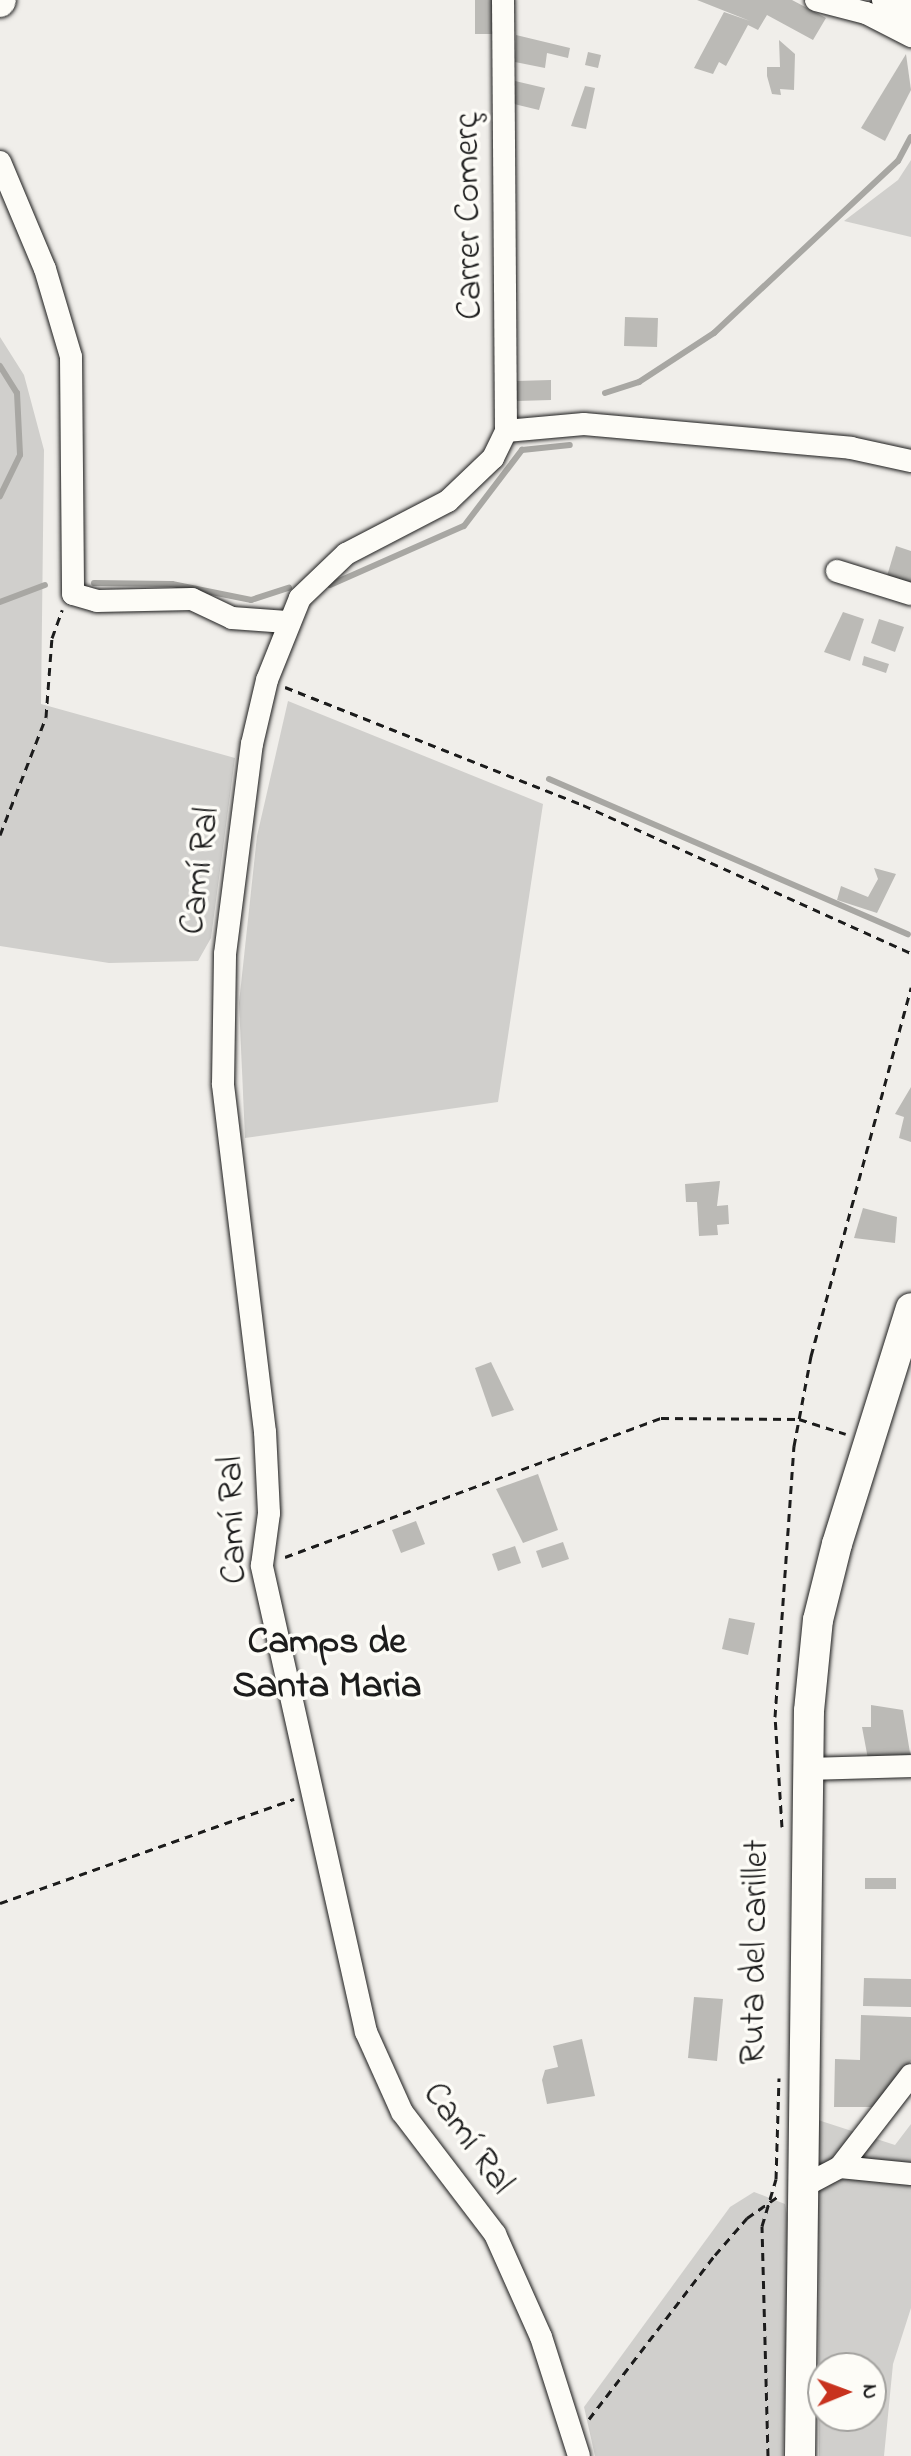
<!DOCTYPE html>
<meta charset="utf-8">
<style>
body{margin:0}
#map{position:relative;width:911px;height:2456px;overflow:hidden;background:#f0eeea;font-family:"Indie Flower",sans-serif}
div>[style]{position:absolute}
.green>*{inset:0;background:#d0cfcc}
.stream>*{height:6px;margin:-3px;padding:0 3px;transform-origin:3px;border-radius:3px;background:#a8a7a3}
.building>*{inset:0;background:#bbbab6}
.path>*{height:3px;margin-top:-1.5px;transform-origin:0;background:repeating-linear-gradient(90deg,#1c1c1c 0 8px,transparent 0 14px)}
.roads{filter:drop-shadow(0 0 2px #1c1c1c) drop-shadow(0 0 2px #1c1c1c)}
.street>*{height:22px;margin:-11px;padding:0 11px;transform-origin:11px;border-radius:11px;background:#fdfcf7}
.secondary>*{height:30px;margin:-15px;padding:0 15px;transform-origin:15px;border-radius:15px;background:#fdfcf7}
span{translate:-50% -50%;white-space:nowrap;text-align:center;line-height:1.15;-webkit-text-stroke:7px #fdfcf7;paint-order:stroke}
.street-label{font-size:36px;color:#1c1c1c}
.neighbourhood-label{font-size:38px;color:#1c1c1c;font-weight:700}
.north{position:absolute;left:807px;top:2352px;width:80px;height:80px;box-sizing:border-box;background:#fdfcf7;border:2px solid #a3a29f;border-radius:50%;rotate:89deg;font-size:22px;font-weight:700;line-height:32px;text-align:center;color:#1c1c1c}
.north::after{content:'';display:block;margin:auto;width:28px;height:36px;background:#c8321e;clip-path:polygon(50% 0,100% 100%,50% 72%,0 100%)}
</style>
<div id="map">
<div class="green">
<i style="clip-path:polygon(911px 160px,911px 237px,844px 221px,898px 180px)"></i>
<i style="clip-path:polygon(0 337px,24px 375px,44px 450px,41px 704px,235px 758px,211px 938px,198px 961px,109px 963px,0 946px)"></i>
<i style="clip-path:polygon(288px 701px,543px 804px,498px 1102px,245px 1138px,239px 1003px,257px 836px)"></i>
<i style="clip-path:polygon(evenodd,818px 2120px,895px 2145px,911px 2124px,911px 2308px,893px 2364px,884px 2456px,819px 2456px,818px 2120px,823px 2368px,871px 2368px,871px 2416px,823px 2416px,823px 2368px)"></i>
<i style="clip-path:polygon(754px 2192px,785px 2204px,789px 2224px,783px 2456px,595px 2456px,584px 2407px,730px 2207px)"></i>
</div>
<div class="stream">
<i style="left:0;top:366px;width:32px;rotate:58deg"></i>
<i style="left:17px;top:393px;width:62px;rotate:87.2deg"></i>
<i style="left:20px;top:455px;width:46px;rotate:116deg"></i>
<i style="left:605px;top:393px;width:36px;rotate:-18deg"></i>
<i style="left:639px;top:382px;width:90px;rotate:-33.2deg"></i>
<i style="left:714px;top:333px;width:252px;rotate:-43.1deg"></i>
<i style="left:898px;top:161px;width:27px;rotate:-62deg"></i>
<i style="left:94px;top:583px;width:78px;rotate:0.7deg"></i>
<i style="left:172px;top:584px;width:81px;rotate:11.4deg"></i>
<i style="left:251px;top:600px;width:40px;rotate:-18deg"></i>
<i style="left:330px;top:585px;width:146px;rotate:-23.8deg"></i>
<i style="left:464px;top:526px;width:96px;rotate:-52.7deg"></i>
<i style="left:522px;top:450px;width:48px;rotate:-5.9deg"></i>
<i style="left:0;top:602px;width:48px;rotate:-20.7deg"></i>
<i style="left:549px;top:779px;width:391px;rotate:23.4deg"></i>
</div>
<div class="building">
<i style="clip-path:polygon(475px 0,496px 0,496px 34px,475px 34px)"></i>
<i style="clip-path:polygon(697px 0,792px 0,826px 18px,813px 40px,767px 15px,758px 30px,748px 25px,726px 66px,719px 62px,713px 74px,694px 68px,724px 12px,750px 21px)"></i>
<i style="clip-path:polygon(516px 35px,570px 48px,568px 58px,547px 53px,545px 68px,515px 62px)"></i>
<i style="clip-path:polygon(779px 40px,795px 54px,794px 90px,780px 89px,781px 95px,772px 94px,767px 76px,767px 67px,780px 67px)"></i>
<i style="clip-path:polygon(588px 52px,601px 55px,598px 68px,585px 65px)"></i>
<i style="clip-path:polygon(906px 54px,911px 90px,885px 141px,861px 128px)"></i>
<i style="clip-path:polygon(515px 81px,545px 88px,539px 110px,514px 104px)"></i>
<i style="clip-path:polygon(585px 86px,595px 88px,586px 129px,571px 126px)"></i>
<i style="clip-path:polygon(625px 317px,658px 318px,657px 347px,624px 346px)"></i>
<i style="clip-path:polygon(551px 380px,551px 400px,517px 401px,516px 381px)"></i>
<i style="clip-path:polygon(896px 546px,911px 551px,911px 584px,887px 576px)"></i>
<i style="clip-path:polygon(843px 612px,864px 619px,850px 661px,824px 652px)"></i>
<i style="clip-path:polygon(879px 619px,904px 627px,895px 652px,871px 643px)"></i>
<i style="clip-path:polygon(864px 656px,889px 664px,886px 673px,862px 665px)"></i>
<i style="clip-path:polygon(874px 868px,896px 874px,877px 913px,837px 900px,841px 886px,868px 897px,878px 879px)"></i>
<i style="clip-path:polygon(911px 1087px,911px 1142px,899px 1138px,904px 1117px,895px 1114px)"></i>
<i style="clip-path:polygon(720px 1181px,717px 1206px,728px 1205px,729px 1224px,717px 1225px,718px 1235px,699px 1236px,697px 1202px,686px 1202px,685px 1184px)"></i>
<i style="clip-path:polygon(863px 1208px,897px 1217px,895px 1243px,854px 1238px)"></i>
<i style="clip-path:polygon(491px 1362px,514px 1410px,492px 1417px,475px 1368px)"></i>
<i style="clip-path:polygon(538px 1474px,558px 1530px,523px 1543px,496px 1489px)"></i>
<i style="clip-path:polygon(416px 1521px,425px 1544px,401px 1553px,392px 1530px)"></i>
<i style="clip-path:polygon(563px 1542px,569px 1559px,542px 1568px,536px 1551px)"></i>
<i style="clip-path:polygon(515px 1546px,521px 1563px,498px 1571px,492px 1554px)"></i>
<i style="clip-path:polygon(729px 1618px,755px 1623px,748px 1655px,722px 1649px)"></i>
<i style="clip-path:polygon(871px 1705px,903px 1710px,911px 1759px,868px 1759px,862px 1727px,871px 1727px)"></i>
<i style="clip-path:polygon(865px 1878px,896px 1878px,896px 1889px,865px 1889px)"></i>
<i style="clip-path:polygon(864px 1978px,911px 1979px,911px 2007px,863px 2006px)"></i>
<i style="clip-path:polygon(694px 1997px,723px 1999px,717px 2061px,688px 2058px)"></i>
<i style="clip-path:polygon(861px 2015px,911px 2017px,911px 2061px,877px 2107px,834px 2107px,835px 2059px,860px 2060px)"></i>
<i style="clip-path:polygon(582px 2039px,595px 2096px,547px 2104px,542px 2080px,545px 2070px,558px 2067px,553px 2046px)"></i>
</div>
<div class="path">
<i style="left:285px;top:687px;width:321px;rotate:21.6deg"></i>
<i style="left:583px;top:805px;width:360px;rotate:24.3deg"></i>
<i style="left:0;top:835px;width:127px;rotate:-68.7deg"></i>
<i style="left:46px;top:717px;width:79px;rotate:-85.7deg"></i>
<i style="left:52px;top:638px;width:30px;rotate:-70deg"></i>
<i style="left:285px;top:1557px;width:401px;rotate:-20.3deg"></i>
<i style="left:661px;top:1418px;width:138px;rotate:0.4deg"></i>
<i style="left:799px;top:1419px;width:49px;rotate:17.7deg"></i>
<i style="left:782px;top:1827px;width:110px;rotate:-93.6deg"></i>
<i style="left:775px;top:1717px;width:272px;rotate:-86deg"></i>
<i style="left:794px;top:1446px;width:92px;rotate:-79.3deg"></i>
<i style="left:811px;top:1356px;width:382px;rotate:-74.8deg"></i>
<i style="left:0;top:1903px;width:312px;rotate:-19.5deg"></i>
<i style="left:589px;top:2419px;width:207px;rotate:-52.5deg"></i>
<i style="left:715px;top:2255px;width:49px;rotate:-49.1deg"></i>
<i style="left:747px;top:2218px;width:40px;rotate:-34.9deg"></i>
<i style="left:768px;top:2456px;width:230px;rotate:-91.5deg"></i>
<i style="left:762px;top:2226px;width:49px;rotate:-73.4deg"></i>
<i style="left:776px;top:2179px;width:101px;rotate:-88.3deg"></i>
</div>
<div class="roads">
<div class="street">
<i style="left:503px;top:0;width:431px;rotate:89.6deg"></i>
<i style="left:816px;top:0;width:52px;rotate:14.6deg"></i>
<i style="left:866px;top:13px;width:51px;rotate:27.1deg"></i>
<i style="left:0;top:162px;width:116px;rotate:67.2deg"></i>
<i style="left:45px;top:269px;width:92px;rotate:73.5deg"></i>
<i style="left:71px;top:357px;width:237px;rotate:89.5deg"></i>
<i style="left:73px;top:594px;width:25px;rotate:16deg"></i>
<i style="left:97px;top:601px;width:95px;rotate:-1.2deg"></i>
<i style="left:192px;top:599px;width:44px;rotate:25.4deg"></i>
<i style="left:232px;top:618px;width:55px;rotate:4.2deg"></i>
<i style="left:837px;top:571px;width:77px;rotate:17.3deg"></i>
<i style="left:809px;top:1769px;width:102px;rotate:-1.7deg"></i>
<i style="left:840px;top:2167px;width:71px;rotate:5.6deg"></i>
<i style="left:804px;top:2186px;width:41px;rotate:-27.8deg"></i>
<i style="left:840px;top:2167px;width:116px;rotate:-52.3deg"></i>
<i style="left:579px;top:2456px;width:125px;rotate:-107.7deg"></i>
<i style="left:541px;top:2337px;width:113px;rotate:-114.1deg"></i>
<i style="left:495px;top:2234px;width:153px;rotate:-127.3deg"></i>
<i style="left:402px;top:2112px;width:88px;rotate:-114.2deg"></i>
<i style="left:366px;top:2032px;width:478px;rotate:-102.6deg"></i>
<i style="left:262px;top:1565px;width:52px;rotate:-82.3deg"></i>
<i style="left:269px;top:1513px;width:81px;rotate:-92.8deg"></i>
<i style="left:265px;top:1432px;width:351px;rotate:-96.9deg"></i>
<i style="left:223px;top:1084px;width:130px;rotate:-89.1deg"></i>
<i style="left:225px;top:954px;width:212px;rotate:-82.7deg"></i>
<i style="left:252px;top:744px;width:66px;rotate:-76.8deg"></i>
<i style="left:267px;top:680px;width:88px;rotate:-68.1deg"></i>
<i style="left:300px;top:598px;width:64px;rotate:-43.7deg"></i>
<i style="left:346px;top:554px;width:115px;rotate:-27.5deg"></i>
<i style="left:448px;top:501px;width:62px;rotate:-43.7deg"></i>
<i style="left:493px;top:458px;width:30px;rotate:-64deg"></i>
<i style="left:506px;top:431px;width:78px;rotate:-5.1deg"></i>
<i style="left:584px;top:424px;width:268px;rotate:5.1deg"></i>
<i style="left:851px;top:448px;width:61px;rotate:12.2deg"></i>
</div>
<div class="secondary">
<i style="left:887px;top:0;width:27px;rotate:28deg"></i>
<i style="left:0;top:2px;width:2px;rotate:-63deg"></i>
<i style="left:800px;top:2456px;width:745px;rotate:-89.31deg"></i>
<i style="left:809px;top:1711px;width:91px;rotate:-84.4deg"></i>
<i style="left:818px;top:1620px;width:78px;rotate:-76deg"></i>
<i style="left:837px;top:1544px;width:247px;rotate:-72.6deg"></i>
</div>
</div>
<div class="street-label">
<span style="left:470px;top:216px;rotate:-91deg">Carrer Comerç</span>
<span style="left:201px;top:871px;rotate:-83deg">Camí Ral</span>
<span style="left:234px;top:1520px;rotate:-92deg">Camí Ral</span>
<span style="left:756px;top:1952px;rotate:-89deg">Ruta del carillet</span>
<span style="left:467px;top:2139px;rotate:54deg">Camí Ral</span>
</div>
<div class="neighbourhood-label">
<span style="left:327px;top:1666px">Camps de<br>Santa Maria</span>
</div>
<div class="north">N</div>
</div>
